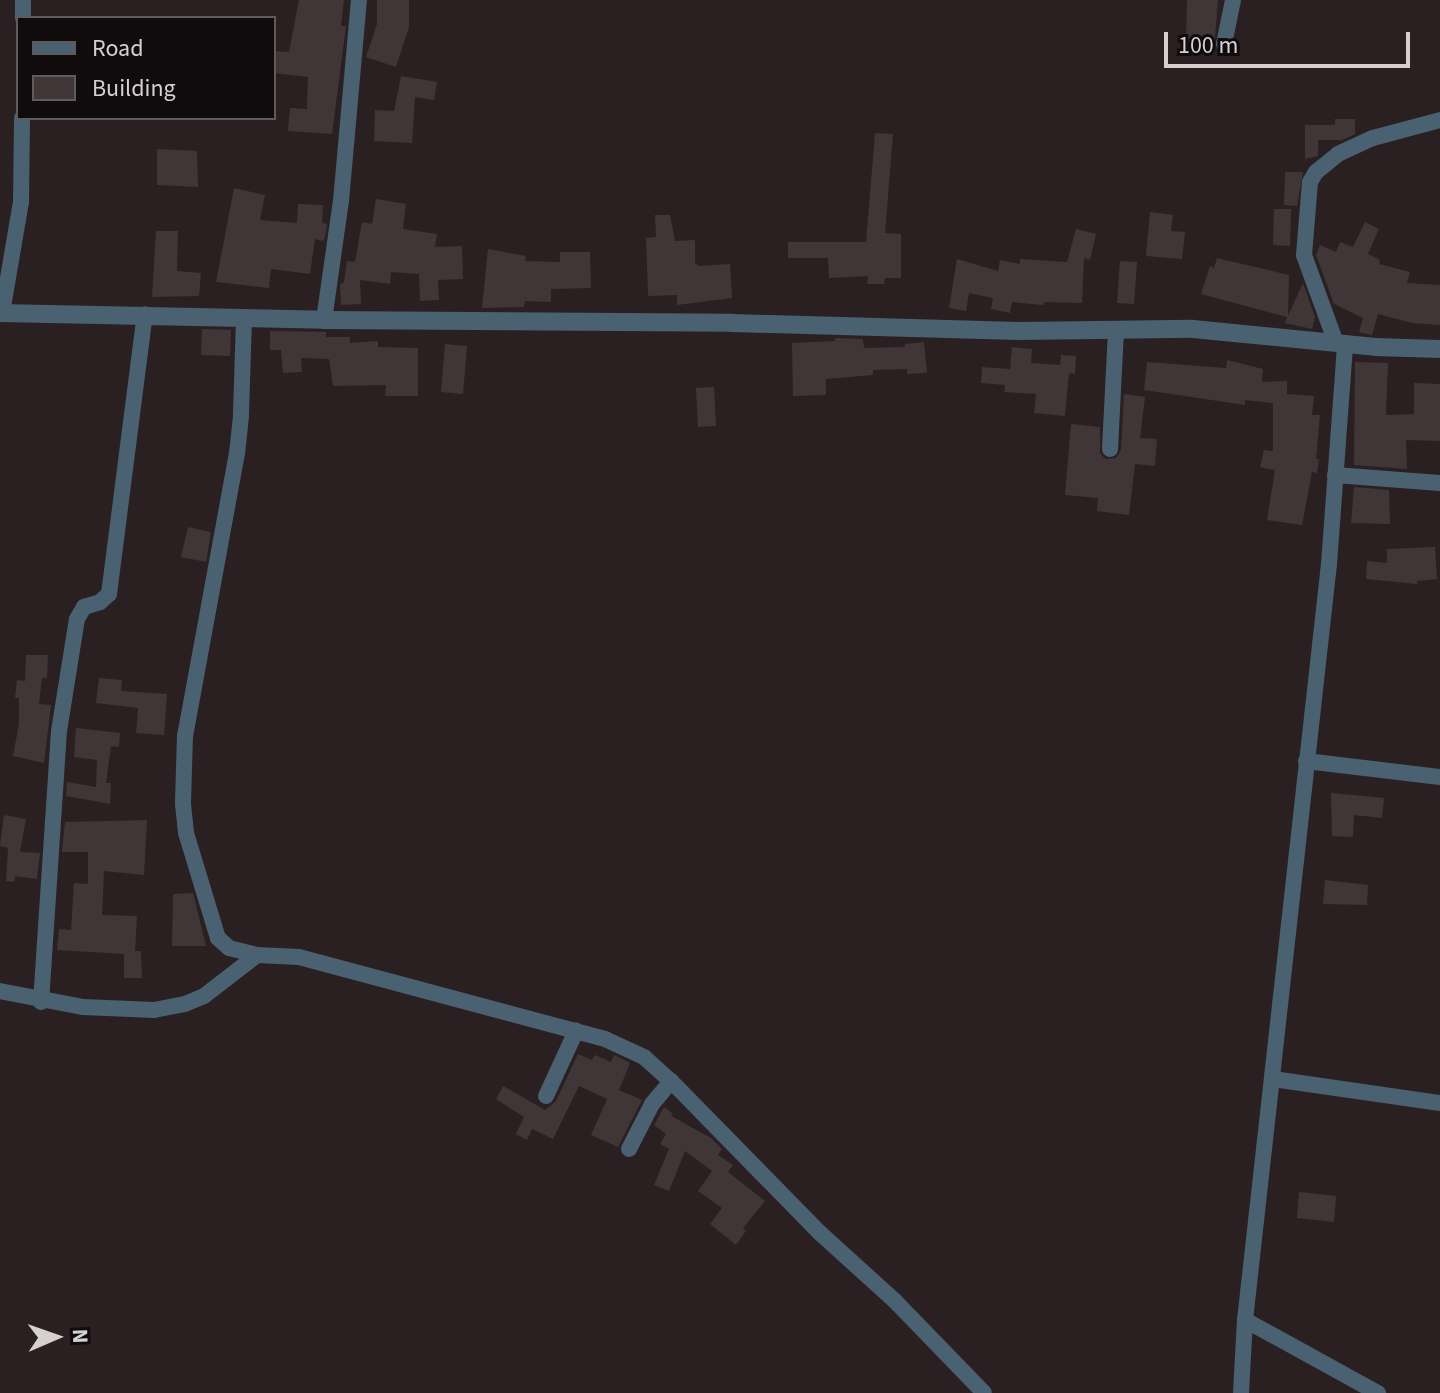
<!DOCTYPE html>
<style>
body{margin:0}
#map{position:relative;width:1440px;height:1393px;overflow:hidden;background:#2a2022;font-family:"Source Sans 3",sans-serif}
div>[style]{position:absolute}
.building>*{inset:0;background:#403638}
.minor>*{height:16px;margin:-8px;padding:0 8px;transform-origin:8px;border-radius:8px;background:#496170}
.tertiary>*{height:18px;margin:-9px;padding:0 9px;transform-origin:9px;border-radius:9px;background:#496170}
span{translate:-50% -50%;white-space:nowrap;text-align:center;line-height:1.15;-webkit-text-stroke:7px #100b0c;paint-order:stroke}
.legend{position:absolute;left:16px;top:16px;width:260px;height:104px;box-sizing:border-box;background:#100b0c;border:2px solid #605a5b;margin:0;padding:10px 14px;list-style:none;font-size:24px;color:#d7d0d1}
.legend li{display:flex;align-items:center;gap:16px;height:40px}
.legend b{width:40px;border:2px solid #605a5b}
.north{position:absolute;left:16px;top:1297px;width:80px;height:80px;-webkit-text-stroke:6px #100b0c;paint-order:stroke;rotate:88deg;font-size:22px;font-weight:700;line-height:32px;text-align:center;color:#d7d0d1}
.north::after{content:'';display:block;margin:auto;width:28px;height:36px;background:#d7d0d1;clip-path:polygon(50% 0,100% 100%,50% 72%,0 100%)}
.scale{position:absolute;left:1164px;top:32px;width:246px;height:36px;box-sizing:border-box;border:4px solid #d7d0d1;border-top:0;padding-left:10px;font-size:24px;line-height:28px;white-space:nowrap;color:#d7d0d1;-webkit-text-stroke:6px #100b0c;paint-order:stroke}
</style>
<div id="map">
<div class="building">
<i style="clip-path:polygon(299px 0,344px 0,341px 26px,346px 26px,332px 134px,288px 131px,290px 108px,307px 109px,308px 77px,274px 73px,274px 51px,289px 52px)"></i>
<i style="clip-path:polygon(377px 0,409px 0,409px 27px,396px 67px,366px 57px,377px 24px)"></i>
<i style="clip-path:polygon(1187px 0,1218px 0,1214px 48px,1186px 47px)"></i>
<i style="clip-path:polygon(401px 76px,437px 82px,434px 100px,415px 97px,412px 143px,374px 141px,375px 110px,394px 111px)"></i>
<i style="clip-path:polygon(1335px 119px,1355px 119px,1355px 134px,1342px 140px,1318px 140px,1318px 156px,1305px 159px,1305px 125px,1335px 125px)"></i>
<i style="clip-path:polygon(875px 133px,893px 134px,885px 233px,901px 234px,901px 278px,885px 278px,884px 284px,867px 284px,868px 276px,829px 278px,828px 258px,788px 258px,788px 242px,866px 242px)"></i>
<i style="clip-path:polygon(157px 149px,197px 151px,198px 187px,157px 185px)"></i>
<i style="clip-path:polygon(1285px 172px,1303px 172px,1297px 206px,1284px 205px)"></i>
<i style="clip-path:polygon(234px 188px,265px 195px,260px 220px,297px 223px,298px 204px,323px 205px,322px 223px,327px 224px,324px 241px,315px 239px,310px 274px,271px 269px,269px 288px,216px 282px)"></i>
<i style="clip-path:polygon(376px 199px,406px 204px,403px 229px,437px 234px,435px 247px,462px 246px,463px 279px,438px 280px,439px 300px,420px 301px,419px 274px,391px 272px,390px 284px,360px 280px,361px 304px,341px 305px,340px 285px,344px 282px,347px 261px,355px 262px,362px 222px,372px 224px)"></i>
<i style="clip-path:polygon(1274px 209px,1291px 209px,1290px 246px,1273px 245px)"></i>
<i style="clip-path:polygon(1150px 212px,1173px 215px,1171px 231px,1185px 232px,1182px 259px,1146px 256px)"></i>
<i style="clip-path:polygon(655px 215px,670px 215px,675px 241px,695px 240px,695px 263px,699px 266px,730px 264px,732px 298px,677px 305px,677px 295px,648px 296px,646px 238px,656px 237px)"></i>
<i style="clip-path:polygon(1365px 222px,1379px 229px,1368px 254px,1380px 260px,1379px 264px,1410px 272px,1407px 283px,1440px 285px,1440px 325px,1412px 323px,1378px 314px,1372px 335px,1367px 334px,1359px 332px,1363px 318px,1334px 304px,1316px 255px,1320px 245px,1336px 252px,1340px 242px,1353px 247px)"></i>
<i style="clip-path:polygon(1076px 229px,1096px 234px,1090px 260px,1084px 258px,1082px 303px,1044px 302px,1043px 305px,1012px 302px,1010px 313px,991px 309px,993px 298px,969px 293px,966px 311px,949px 308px,957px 259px,998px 271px,1000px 260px,1020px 264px,1020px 259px,1067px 262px)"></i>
<i style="clip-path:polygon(156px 231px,178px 231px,177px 271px,201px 273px,199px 296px,152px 297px)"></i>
<i style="clip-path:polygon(488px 249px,526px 256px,525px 261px,560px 262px,560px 252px,590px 252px,591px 288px,551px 289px,551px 302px,525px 301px,524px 307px,482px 308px)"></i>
<i style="clip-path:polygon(1217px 258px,1289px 275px,1288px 316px,1303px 283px,1315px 317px,1312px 329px,1285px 323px,1287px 317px,1201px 294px,1210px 266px,1214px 268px)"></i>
<i style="clip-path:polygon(1120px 261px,1137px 262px,1134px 304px,1117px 303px)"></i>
<i style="clip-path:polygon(202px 329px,231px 330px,230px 356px,201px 355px)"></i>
<i style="clip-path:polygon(270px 331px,326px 332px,326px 337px,350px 337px,350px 343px,378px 341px,378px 347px,418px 348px,418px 396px,385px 396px,386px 385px,333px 386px,329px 359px,301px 358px,302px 372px,283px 373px,281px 350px,270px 350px)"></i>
<i style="clip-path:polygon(835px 338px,863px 339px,864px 348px,905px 347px,905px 344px,924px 342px,927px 373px,907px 374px,907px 369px,873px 370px,873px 375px,826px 379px,826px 395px,793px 396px,792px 343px,835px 341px)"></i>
<i style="clip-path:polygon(445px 344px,467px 346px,463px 394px,441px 392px)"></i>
<i style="clip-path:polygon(1012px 347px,1032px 349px,1031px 363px,1060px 365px,1061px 355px,1076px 356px,1075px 374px,1069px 373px,1065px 416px,1034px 413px,1036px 394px,1004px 392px,1005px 385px,981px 383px,982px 367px,1010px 369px)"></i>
<i style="clip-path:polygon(1227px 360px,1263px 369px,1262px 382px,1287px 381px,1287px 394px,1314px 396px,1312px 415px,1320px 415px,1316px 459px,1319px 459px,1317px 473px,1312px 472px,1302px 525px,1267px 520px,1275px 470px,1260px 467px,1264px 450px,1273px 451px,1273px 403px,1245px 400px,1245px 405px,1144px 390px,1147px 362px,1226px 368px)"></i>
<i style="clip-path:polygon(1355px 362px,1388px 363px,1386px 415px,1414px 414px,1414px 383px,1440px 384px,1440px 441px,1406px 440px,1407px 469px,1354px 465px)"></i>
<i style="clip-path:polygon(714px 387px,716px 426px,698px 427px,696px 388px)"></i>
<i style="clip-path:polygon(1124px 394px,1145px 397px,1140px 438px,1157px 439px,1155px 466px,1135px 464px,1129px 515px,1097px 511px,1098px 498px,1065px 495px,1071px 424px,1100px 427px,1100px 453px,1105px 459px,1116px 458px,1121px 450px)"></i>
<i style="clip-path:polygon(1354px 487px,1389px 490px,1390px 524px,1351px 523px)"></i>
<i style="clip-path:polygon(188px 527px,211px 532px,206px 562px,181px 557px)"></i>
<i style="clip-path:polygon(1435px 547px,1437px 579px,1417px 581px,1417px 584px,1366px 579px,1367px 561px,1387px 563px,1387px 549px)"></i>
<i style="clip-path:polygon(26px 655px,48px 655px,47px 678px,42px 678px,39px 704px,51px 705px,44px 763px,13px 756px,19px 724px,19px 698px,15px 698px,17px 680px,25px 681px)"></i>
<i style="clip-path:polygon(99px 678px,122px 680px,121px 691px,167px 694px,164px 735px,136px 733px,138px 708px,96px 703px)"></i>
<i style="clip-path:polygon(76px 728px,120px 733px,119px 747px,111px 746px,106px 783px,111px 783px,110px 804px,66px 796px,67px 782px,96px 787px,97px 760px,74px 757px)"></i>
<i style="clip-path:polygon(1331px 793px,1384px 798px,1382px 818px,1354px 815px,1353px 837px,1332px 836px)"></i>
<i style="clip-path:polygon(4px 815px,26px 819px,20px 852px,40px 853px,37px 879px,15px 876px,16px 873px,14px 882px,6px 881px,8px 848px,0 846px)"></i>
<i style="clip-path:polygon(147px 820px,144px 875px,104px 871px,102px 915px,137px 916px,135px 951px,141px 951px,142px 978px,124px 978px,124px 954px,57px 950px,59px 929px,71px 930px,74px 883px,88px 884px,88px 852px,62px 852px,65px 822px)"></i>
<i style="clip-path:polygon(1325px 880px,1368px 885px,1367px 905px,1323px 904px)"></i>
<i style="clip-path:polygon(193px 893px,206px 946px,172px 946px,173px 894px)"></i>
<i style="clip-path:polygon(578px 1054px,592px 1060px,595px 1055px,611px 1062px,614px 1055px,630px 1063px,619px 1090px,642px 1100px,618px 1147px,591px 1135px,607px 1099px,579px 1086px,553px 1139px,532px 1129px,527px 1140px,516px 1134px,524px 1117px,496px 1099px,503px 1086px,545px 1110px,556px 1101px)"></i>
<i style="clip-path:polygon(664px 1107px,673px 1114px,671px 1116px,711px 1138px,722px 1149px,718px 1155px,733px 1165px,728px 1172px,765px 1201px,743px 1228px,746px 1231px,736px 1245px,710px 1224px,722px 1208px,698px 1191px,712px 1171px,685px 1151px,669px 1191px,654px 1185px,669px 1149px,660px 1144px,666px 1134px,654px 1125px)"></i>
<i style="clip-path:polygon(1299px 1192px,1336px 1196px,1334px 1222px,1297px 1218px)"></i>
</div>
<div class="minor">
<i style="left:23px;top:18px;width:18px;rotate:-90deg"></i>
<i style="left:1224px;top:44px;width:45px;rotate:-78.4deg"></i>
<i style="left:2px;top:313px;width:113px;rotate:-80.3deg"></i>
<i style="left:21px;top:202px;width:84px;rotate:-89.3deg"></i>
<i style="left:244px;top:318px;width:98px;rotate:91.8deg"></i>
<i style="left:241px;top:416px;width:37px;rotate:96deg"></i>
<i style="left:237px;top:453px;width:287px;rotate:100.4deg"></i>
<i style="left:185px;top:735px;width:69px;rotate:91.7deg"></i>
<i style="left:183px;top:804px;width:29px;rotate:84deg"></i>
<i style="left:186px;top:833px;width:110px;rotate:73.1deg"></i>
<i style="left:218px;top:938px;width:15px;rotate:42deg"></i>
<i style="left:229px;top:948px;width:29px;rotate:14deg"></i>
<i style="left:324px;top:320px;width:120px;rotate:-81.9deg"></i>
<i style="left:341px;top:201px;width:202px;rotate:-84.9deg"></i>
<i style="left:1336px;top:343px;width:94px;rotate:-110deg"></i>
<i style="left:1304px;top:255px;width:73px;rotate:-85.3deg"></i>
<i style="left:1310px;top:182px;width:12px;rotate:-59deg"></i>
<i style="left:1316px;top:172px;width:28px;rotate:-39deg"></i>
<i style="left:1338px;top:154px;width:38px;rotate:-25deg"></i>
<i style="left:1373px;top:138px;width:69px;rotate:-15deg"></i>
<i style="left:1110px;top:449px;width:119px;rotate:-87.1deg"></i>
<i style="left:1335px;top:475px;width:105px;rotate:4.4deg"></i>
<i style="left:1306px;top:761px;width:135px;rotate:6.8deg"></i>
<i style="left:0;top:991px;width:85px;rotate:10.9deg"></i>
<i style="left:83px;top:1007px;width:71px;rotate:2.4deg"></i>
<i style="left:154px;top:1010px;width:32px;rotate:-11deg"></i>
<i style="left:185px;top:1004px;width:21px;rotate:-23deg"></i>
<i style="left:204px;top:996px;width:67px;rotate:-37.7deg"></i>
<i style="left:257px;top:955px;width:42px;rotate:2.7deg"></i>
<i style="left:299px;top:957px;width:317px;rotate:15deg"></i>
<i style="left:605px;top:1039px;width:43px;rotate:24.8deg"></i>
<i style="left:644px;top:1057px;width:36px;rotate:42deg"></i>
<i style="left:671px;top:1081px;width:213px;rotate:45.6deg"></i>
<i style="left:820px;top:1233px;width:100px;rotate:42.2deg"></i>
<i style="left:894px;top:1300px;width:129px;rotate:45.9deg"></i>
<i style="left:41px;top:1002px;width:272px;rotate:-86.2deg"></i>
<i style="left:59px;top:731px;width:113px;rotate:-80.9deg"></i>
<i style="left:77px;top:619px;width:14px;rotate:-60deg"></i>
<i style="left:84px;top:607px;width:17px;rotate:-17deg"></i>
<i style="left:100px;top:602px;width:12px;rotate:-42deg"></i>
<i style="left:109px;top:594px;width:282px;rotate:-82.7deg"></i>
<i style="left:1273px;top:1079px;width:169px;rotate:8.2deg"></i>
<i style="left:546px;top:1096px;width:72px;rotate:-65.2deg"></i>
<i style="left:629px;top:1149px;width:51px;rotate:-62.9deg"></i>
<i style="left:652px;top:1104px;width:30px;rotate:-50deg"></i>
<i style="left:1245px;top:1320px;width:152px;rotate:28.8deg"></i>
<i style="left:1241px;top:1393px;width:73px;rotate:-86.9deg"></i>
<i style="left:1245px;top:1320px;width:761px;rotate:-83.66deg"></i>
<i style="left:1329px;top:564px;width:221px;rotate:-85.8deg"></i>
</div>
<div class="tertiary">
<i style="left:0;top:313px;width:324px;rotate:1.2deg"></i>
<i style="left:324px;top:320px;width:408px;rotate:0.4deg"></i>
<i style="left:732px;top:323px;width:287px;rotate:1.6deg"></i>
<i style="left:1019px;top:331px;width:174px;rotate:-0.7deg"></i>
<i style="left:1193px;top:329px;width:183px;rotate:5.6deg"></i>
<i style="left:1375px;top:347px;width:65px;rotate:1.8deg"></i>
</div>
<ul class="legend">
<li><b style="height:10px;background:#496170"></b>Road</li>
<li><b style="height:22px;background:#403638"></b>Building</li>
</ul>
<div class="north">N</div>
<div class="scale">100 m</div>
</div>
